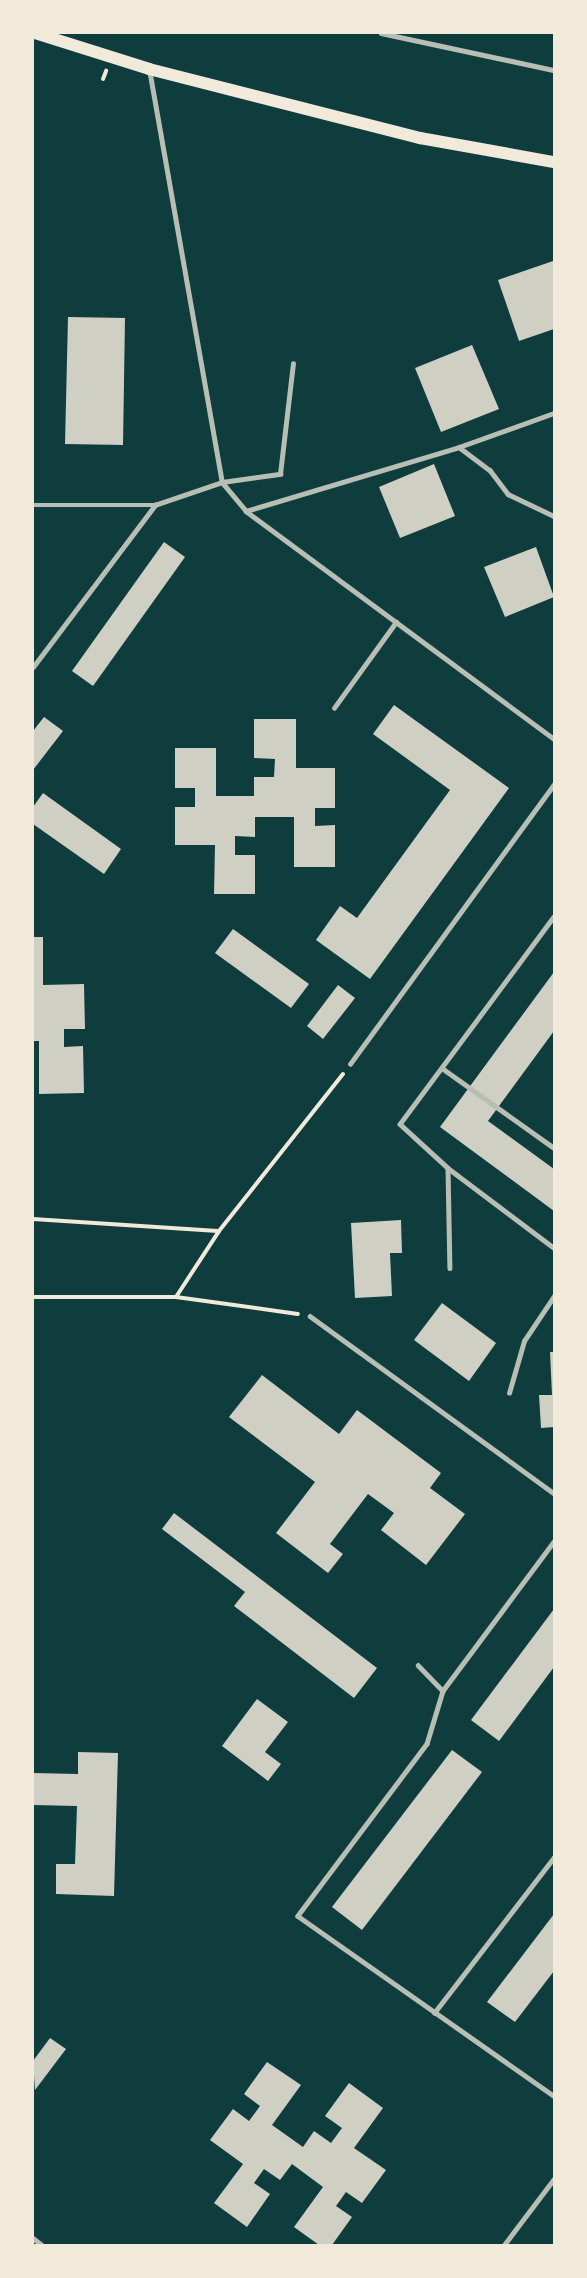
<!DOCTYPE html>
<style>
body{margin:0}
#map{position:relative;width:587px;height:2278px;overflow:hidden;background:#0f3d3e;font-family:Raleway,sans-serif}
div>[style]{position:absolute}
.building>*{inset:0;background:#cfcfc3}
.path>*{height:4px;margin:-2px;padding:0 2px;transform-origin:2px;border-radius:2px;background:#f1e9da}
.service>*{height:4.5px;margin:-2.25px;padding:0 2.25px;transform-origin:2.25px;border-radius:2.25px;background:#b8beb3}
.secondary>*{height:12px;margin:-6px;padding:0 6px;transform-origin:6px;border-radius:6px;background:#f1e9da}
span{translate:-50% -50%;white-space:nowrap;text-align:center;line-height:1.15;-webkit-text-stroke:4.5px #f1e9da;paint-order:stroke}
.frame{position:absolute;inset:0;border:34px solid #f1e9da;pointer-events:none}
</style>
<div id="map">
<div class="building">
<i style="clip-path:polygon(553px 261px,554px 329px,519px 341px,498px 280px)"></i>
<i style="clip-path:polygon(68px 317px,125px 318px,123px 445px,65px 444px)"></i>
<i style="clip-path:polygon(472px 345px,499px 409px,441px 432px,415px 368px)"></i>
<i style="clip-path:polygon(434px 464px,455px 516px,400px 538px,379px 487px)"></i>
<i style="clip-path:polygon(164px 542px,185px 557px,93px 686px,72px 671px)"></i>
<i style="clip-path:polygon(536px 547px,554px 597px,505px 617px,484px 567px)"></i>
<i style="clip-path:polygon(394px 705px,509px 788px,370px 979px,316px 940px,340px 906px,357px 918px,450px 790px,373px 734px)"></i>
<i style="clip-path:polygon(44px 717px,63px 731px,33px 770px,33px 731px)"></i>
<i style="clip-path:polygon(254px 719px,296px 719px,296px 768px,335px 768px,335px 808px,315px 808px,315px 826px,335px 825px,335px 867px,294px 867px,294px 817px,255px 817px,255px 837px,235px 836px,235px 855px,255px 855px,255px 894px,214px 894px,215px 845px,175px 845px,175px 807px,195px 807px,195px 788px,175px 788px,175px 748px,216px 748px,216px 796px,254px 796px,254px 777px,274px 777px,275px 759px,254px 758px)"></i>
<i style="clip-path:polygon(43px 793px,121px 849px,104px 874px,33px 824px,33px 807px)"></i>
<i style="clip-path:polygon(233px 929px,309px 984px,291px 1008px,215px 953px)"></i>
<i style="clip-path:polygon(33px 937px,43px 937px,43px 985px,84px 984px,85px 1029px,64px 1029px,64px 1047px,83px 1046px,84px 1093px,39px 1094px,39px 1041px,33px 1041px)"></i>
<i style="clip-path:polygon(554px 972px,554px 1031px,488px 1121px,554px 1169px,554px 1211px,440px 1127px)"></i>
<i style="clip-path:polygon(338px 985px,355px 998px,323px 1039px,307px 1026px)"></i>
<i style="clip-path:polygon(401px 1220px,402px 1253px,390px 1253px,392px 1296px,355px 1298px,351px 1223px)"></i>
<i style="clip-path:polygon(442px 1303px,496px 1343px,469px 1381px,414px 1340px)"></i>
<i style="clip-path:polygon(550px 1352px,554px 1352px,554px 1427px,541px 1428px,539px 1395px,552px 1395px)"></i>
<i style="clip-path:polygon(262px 1375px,339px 1434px,357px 1410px,441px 1473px,430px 1488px,465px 1514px,426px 1565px,381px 1530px,394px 1513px,368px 1494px,330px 1544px,343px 1554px,328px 1573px,276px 1533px,315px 1482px,229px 1417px)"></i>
<i style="clip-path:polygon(174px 1513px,377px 1668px,354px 1698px,234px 1606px,245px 1592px,162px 1529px)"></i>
<i style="clip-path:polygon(554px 1609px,554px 1667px,499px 1741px,471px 1720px)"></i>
<i style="clip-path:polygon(257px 1699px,288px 1722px,265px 1752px,281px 1764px,268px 1781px,222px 1746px)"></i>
<i style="clip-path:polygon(452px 1750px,482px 1772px,362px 1930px,332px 1907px)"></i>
<i style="clip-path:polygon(78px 1752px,118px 1753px,114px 1896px,56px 1894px,56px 1864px,75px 1864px,77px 1806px,33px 1805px,33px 1773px,78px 1774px)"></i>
<i style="clip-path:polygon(554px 1914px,554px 1971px,515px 2022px,487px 2002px)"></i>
<i style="clip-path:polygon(50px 2038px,66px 2049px,35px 2090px,33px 2061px)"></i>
<i style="clip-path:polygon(267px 2062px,301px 2085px,272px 2125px,303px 2147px,314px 2131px,331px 2143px,342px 2128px,325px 2116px,349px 2083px,383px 2108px,354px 2148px,386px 2170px,362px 2203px,346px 2192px,336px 2206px,352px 2217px,332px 2245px,319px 2245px,294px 2227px,323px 2187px,292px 2164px,280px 2180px,264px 2169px,254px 2183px,270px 2194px,247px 2227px,214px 2203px,243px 2164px,210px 2140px,233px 2109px,249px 2121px,260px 2106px,244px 2094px)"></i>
</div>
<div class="path">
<i style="left:103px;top:79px;width:9px;rotate:-69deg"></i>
<i style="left:33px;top:1219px;width:185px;rotate:3.7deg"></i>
<i style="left:33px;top:1297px;width:143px"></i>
<i style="left:176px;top:1297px;width:123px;rotate:7.9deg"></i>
<i style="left:176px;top:1297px;width:79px;rotate:-56.9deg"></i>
<i style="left:219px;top:1231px;width:200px;rotate:-51.7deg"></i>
</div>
<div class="service">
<i style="left:381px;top:33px;width:177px;rotate:12.1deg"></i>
<i style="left:150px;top:72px;width:416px;rotate:80deg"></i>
<i style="left:222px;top:482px;width:38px;rotate:50deg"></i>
<i style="left:246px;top:511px;width:383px;rotate:36.5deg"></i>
<i style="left:459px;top:447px;width:39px;rotate:37deg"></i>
<i style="left:490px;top:470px;width:30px;rotate:53deg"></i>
<i style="left:508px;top:494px;width:51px;rotate:25.6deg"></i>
<i style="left:33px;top:505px;width:122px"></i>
<i style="left:246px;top:511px;width:222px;rotate:-16.7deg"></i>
<i style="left:459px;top:447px;width:101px;rotate:-19.7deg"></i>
<i style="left:33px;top:667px;width:203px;rotate:-53deg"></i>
<i style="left:155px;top:505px;width:71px;rotate:-18.9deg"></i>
<i style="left:222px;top:482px;width:59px;rotate:-7.9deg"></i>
<i style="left:280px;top:474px;width:111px;rotate:-83.3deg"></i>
<i style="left:334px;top:708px;width:106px;rotate:-54.2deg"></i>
<i style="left:554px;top:917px;width:258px;rotate:126.6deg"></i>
<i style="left:400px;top:1124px;width:65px;rotate:42.5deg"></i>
<i style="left:448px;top:1168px;width:133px;rotate:37deg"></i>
<i style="left:350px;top:1064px;width:346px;rotate:-53.9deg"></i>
<i style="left:442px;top:1068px;width:138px;rotate:35.5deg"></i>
<i style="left:448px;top:1168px;width:100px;rotate:88.9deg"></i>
<i style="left:310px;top:1316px;width:301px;rotate:36deg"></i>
<i style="left:509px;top:1393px;width:54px;rotate:-73.9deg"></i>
<i style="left:524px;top:1341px;width:54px;rotate:-56.3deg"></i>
<i style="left:554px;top:1542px;width:186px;rotate:126.7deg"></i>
<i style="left:443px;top:1691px;width:55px;rotate:106.8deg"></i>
<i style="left:427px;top:1744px;width:215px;rotate:126.9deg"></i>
<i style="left:298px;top:1916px;width:313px;rotate:35.1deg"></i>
<i style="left:418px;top:1665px;width:36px;rotate:46deg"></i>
<i style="left:434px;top:2013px;width:197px;rotate:-52.4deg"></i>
<i style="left:33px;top:2238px;width:11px;rotate:38deg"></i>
<i style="left:504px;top:2245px;width:83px;rotate:-52.9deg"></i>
</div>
<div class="secondary">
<i style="left:35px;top:33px;width:120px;rotate:17.5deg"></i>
<i style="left:149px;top:69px;width:280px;rotate:14.3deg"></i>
<i style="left:420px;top:138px;width:136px;rotate:10.2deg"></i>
</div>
<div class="frame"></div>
</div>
